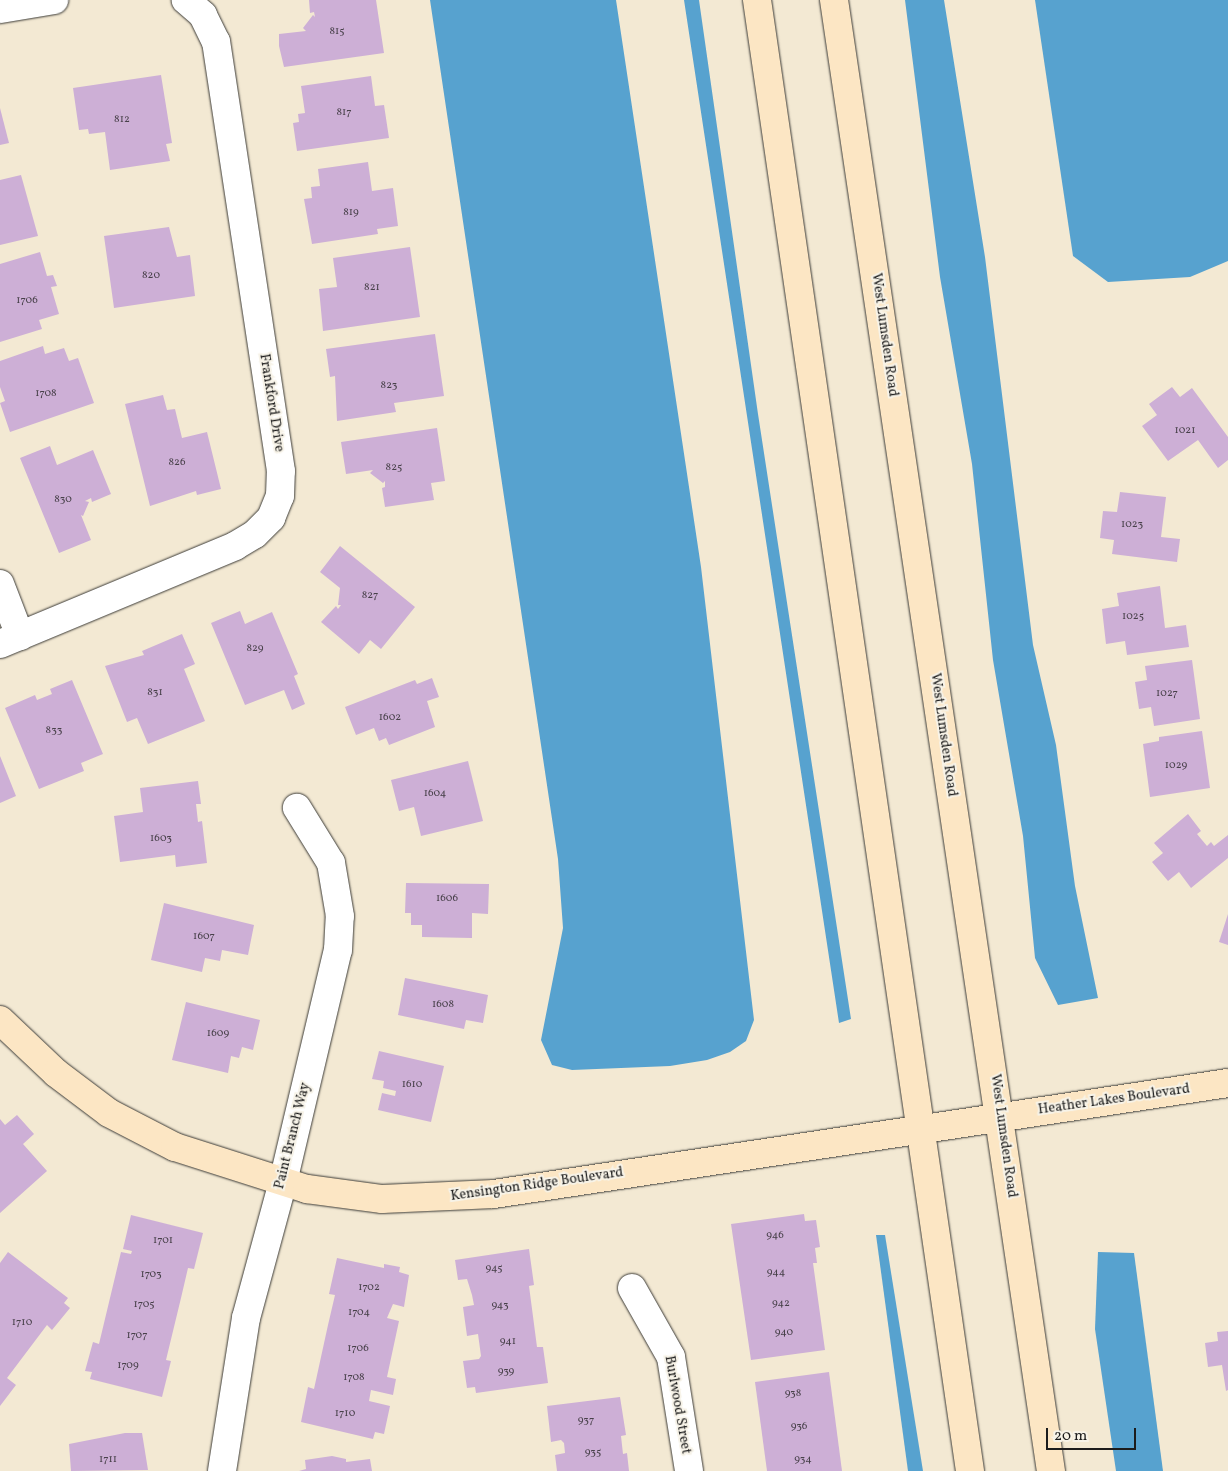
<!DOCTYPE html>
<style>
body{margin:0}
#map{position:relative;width:1228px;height:1471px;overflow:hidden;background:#f3e9d3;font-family:Vollkorn,serif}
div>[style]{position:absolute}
.water>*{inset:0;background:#57a2cf}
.building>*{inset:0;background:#cdafd6}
.roads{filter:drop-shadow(0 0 1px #3c3b37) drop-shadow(0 0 1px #3c3b37)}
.street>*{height:28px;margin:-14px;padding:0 14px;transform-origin:14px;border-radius:14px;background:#fff}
.secondary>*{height:28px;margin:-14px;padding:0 14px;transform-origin:14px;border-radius:14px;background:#fce6c4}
span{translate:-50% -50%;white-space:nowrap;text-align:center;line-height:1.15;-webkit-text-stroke:4px #f7f3e8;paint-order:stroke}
.number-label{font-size:11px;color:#48414a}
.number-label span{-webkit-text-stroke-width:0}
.street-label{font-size:14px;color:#1c1c1c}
.scale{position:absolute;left:1046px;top:1428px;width:90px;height:22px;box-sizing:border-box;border:2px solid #1c1c1c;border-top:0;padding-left:6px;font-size:15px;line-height:18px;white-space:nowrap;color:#1c1c1c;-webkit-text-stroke:4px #f7f3e8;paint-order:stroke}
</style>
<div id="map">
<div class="water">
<i style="clip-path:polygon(430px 0,616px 0,701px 567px,754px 1020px,746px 1041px,730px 1052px,707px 1060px,670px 1066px,572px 1070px,552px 1065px,541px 1040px,563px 928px,558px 859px)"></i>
<i style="clip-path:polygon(684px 0,699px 0,758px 414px,851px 1019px,839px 1023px)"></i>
<i style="clip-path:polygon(905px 0,944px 0,985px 257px,1033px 645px,1056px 745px,1075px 886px,1098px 998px,1058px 1005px,1035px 958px,1023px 836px,993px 660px,972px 464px,940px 277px)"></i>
<i style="clip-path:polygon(1035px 0,1228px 0,1228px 261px,1190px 277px,1108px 282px,1073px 256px)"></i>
<i style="clip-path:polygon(876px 1235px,885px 1235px,923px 1471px,908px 1471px)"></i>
<i style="clip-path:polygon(1098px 1252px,1134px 1253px,1163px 1471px,1116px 1471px,1095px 1329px)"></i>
</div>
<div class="building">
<i style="clip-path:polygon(309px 0,376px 0,384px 53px,284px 67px,279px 46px,279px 34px,306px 31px,303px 28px,313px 15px,315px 17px,314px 12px,310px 13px)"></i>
<i style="clip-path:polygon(161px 75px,172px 143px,166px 144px,170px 161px,110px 170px,105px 132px,89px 134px,88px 129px,79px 130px,73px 88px)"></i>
<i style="clip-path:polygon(371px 76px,375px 106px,384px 105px,389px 138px,297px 151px,293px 123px,299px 122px,298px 114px,305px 113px,301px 86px)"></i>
<i style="clip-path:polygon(0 108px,9px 143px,0 145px)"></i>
<i style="clip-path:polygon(368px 162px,372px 191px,393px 188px,398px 226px,377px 229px,378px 234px,312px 244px,304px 199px,312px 198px,311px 187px,320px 186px,318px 169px)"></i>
<i style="clip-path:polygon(21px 175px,38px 236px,0 245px,0 180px)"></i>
<i style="clip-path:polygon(169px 227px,177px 257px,190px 255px,195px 296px,114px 308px,104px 236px)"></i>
<i style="clip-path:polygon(410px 247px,420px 317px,323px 331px,319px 289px,337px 287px,333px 258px)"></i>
<i style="clip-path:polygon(40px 252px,47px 276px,53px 275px,57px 286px,51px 287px,59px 314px,39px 320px,42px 329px,0 342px,0 264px)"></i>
<i style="clip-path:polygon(435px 334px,444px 396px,394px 403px,396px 412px,337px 421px,335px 376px,330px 377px,326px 349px)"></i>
<i style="clip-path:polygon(43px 346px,45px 354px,64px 348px,69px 361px,78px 358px,94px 403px,10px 432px,0 403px,5px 401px,0 387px,0 361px)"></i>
<i style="clip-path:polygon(1172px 387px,1180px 397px,1192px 388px,1228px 437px,1228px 460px,1218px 468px,1198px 440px,1168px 461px,1142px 426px,1157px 415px,1149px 404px)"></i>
<i style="clip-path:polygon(163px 395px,167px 410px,175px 409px,182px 438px,207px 432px,221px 489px,197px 495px,196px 491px,150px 506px,125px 404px)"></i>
<i style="clip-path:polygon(437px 428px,445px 481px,431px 483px,434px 500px,385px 507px,382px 488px,385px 487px,385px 481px,383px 483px,370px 473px,373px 470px,346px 474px,341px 442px)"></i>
<i style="clip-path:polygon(50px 446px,57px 465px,93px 450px,111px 494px,92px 502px,91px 498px,85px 501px,89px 502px,83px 516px,81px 515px,91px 540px,59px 553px,20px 458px)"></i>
<i style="clip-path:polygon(1120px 492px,1166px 497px,1161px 537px,1180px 539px,1177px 562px,1112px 554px,1114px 540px,1100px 538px,1103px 511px,1117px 512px)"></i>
<i style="clip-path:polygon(340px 546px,415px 607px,381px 649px,370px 640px,359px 654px,321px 622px,336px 606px,338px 609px,341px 605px,338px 605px,340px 588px,320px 572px)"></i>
<i style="clip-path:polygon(1160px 586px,1165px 628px,1186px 625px,1189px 647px,1127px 655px,1125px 641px,1106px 644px,1102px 609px,1119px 606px,1117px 593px)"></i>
<i style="clip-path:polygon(240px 611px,245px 624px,272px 612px,298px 674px,294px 676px,305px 704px,292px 710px,284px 690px,245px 705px,211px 623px)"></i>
<i style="clip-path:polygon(182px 634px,195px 664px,184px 669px,205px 721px,148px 744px,137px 718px,127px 722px,105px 666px,144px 655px,142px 651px)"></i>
<i style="clip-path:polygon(1192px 660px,1200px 719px,1154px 726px,1151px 707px,1139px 709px,1135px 682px,1147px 680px,1145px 666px)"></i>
<i style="clip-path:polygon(432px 678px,439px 697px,427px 701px,435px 727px,389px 745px,386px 738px,379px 741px,374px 728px,356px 735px,345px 707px,415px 680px,417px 684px)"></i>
<i style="clip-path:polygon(72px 680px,103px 754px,81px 763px,84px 771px,39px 789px,5px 708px,35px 695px,37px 700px,52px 694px,50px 689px)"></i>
<i style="clip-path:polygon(1202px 731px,1210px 788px,1150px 797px,1143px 744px,1159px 741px,1159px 737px)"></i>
<i style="clip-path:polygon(0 756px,16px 796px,0 803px)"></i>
<i style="clip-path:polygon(468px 761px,483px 821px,421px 836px,414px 807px,399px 811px,391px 780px)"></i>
<i style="clip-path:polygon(198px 781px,201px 804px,196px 804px,198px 822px,202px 821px,207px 863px,176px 867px,175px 855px,120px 862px,114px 816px,143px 812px,140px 788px)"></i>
<i style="clip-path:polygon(1188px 814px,1201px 831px,1197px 834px,1207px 846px,1211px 842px,1214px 846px,1228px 835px,1228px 858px,1191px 888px,1179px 872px,1168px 881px,1152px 862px,1163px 853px,1154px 843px)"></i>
<i style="clip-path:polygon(406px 883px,489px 884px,488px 914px,472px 913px,472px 938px,422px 937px,422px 925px,411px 925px,411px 913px,405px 913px)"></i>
<i style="clip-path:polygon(164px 903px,254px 925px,248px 955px,222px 950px,220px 961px,205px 958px,202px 972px,151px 960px)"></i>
<i style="clip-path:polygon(1228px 914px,1228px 945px,1219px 942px)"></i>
<i style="clip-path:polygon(405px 978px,488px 995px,483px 1023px,466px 1020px,464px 1029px,398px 1015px)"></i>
<i style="clip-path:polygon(186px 1002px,260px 1020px,253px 1050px,242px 1047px,239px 1058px,231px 1056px,228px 1073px,172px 1060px)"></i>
<i style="clip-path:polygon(379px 1051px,444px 1066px,431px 1122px,378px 1110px,382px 1093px,395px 1096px,396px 1091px,383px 1088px,384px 1081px,372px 1079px)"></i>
<i style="clip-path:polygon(17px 1115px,34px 1134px,23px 1144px,47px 1171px,0 1213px,0 1119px,5px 1125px)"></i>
<i style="clip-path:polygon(804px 1214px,805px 1221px,816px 1220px,820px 1247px,815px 1248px,817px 1263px,813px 1263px,825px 1350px,751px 1360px,731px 1224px)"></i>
<i style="clip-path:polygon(131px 1215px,203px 1233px,194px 1269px,188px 1268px,181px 1298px,166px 1360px,171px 1361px,162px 1397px,90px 1379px,92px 1372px,85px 1371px,93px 1342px,99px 1344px,121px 1252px,131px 1254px,132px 1251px,123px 1249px)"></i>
<i style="clip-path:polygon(529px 1249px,534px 1285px,529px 1286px,537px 1347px,543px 1347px,548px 1383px,476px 1393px,475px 1387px,467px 1388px,463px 1361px,479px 1359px,481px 1356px,478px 1334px,467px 1336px,463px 1307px,474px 1305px,472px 1295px,467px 1279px,458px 1280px,455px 1260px)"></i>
<i style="clip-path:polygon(8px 1252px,68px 1298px,64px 1303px,70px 1308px,52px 1330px,47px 1325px,7px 1378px,16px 1385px,0 1406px,0 1263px)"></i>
<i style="clip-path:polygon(337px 1258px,384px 1268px,384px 1264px,400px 1267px,399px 1272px,409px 1275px,404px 1307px,393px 1304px,387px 1318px,399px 1321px,387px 1377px,396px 1379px,393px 1395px,371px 1390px,369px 1401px,390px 1406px,384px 1434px,375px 1432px,373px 1439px,301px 1422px,308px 1387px,314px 1389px,328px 1325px,335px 1295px,329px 1294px)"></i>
<i style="clip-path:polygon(1228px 1331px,1228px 1390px,1226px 1391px,1222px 1365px,1208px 1367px,1205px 1343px,1218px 1341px,1217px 1332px)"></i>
<i style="clip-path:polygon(829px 1372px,842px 1471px,767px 1471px,755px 1382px)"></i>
<i style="clip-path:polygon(620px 1397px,626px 1435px,621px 1436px,623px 1454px,627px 1453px,629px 1471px,557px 1471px,555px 1455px,565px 1453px,564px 1443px,561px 1440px,551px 1442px,547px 1406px)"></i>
<i style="clip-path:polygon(125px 1433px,142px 1433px,148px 1470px,71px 1471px,69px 1444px)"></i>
<i style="clip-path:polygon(332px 1456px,346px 1459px,346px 1462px,370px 1459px,372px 1471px,299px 1471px,306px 1469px,305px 1460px)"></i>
</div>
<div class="roads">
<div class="street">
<i style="left:0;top:9px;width:55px;rotate:-9.5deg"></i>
<i style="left:0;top:584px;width:56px;rotate:69deg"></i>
<i style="left:0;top:644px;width:255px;rotate:-22.6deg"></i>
<i style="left:235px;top:546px;width:23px;rotate:-31deg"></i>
<i style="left:255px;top:534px;width:23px;rotate:-45deg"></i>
<i style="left:271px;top:518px;width:24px;rotate:-68deg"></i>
<i style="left:280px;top:496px;width:25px;rotate:-88deg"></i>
<i style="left:281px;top:471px;width:434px;rotate:-98.6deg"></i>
<i style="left:216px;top:42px;width:30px;rotate:-116deg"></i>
<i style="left:203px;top:15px;width:23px;rotate:-139deg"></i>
<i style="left:632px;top:1288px;width:79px;rotate:60.5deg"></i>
<i style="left:671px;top:1357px;width:115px;rotate:81deg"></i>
<i style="left:222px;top:1471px;width:155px;rotate:-81.1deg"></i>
<i style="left:246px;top:1318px;width:141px;rotate:-74.8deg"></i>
<i style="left:283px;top:1182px;width:238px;rotate:-76.7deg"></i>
<i style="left:338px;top:950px;width:34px;rotate:-87deg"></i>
<i style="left:340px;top:916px;width:54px;rotate:-99.6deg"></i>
<i style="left:331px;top:863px;width:65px;rotate:-121.7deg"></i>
</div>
<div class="secondary">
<i style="left:757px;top:0;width:1486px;rotate:81.76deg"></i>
<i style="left:834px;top:0;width:1487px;rotate:81.61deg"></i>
<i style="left:0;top:1020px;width:77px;rotate:43.4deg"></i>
<i style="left:56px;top:1073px;width:66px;rotate:37deg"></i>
<i style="left:109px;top:1113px;width:74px;rotate:27.3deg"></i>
<i style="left:175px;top:1147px;width:139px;rotate:17.7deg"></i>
<i style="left:307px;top:1189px;width:76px;rotate:7.6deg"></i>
<i style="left:382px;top:1199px;width:112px;rotate:-2.6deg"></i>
<i style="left:494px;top:1194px;width:742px;rotate:-8.6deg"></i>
</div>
</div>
<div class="number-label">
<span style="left:337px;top:32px">815</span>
<span style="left:344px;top:113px">817</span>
<span style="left:122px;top:120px">812</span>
<span style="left:351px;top:213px">819</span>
<span style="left:151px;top:276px">820</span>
<span style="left:372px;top:288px">821</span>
<span style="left:27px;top:301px">1706</span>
<span style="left:389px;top:386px">823</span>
<span style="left:46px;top:394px">1708</span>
<span style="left:1185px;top:431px">1021</span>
<span style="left:177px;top:463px">826</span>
<span style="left:394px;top:468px">825</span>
<span style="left:63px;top:500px">830</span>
<span style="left:1132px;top:525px">1023</span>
<span style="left:370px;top:596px">827</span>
<span style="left:1133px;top:617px">1025</span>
<span style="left:255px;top:649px">829</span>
<span style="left:155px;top:693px">831</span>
<span style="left:1167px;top:694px">1027</span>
<span style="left:390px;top:718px">1602</span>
<span style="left:54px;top:731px">833</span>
<span style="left:1176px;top:766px">1029</span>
<span style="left:435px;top:794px">1604</span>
<span style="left:161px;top:839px">1603</span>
<span style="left:447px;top:899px">1606</span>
<span style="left:204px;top:937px">1607</span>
<span style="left:443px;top:1005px">1608</span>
<span style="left:218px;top:1034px">1609</span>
<span style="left:412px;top:1085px">1610</span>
<span style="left:775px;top:1236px">946</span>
<span style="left:163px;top:1241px">1701</span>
<span style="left:494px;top:1269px">945</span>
<span style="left:776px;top:1273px">944</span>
<span style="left:151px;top:1275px">1703</span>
<span style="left:369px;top:1288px">1702</span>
<span style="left:781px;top:1304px">942</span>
<span style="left:144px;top:1305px">1705</span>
<span style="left:500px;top:1306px">943</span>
<span style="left:359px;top:1313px">1704</span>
<span style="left:22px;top:1323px">1710</span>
<span style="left:784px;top:1333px">940</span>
<span style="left:137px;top:1336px">1707</span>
<span style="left:508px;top:1342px">941</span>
<span style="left:358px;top:1349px">1706</span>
<span style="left:128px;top:1366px">1709</span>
<span style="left:506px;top:1372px">939</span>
<span style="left:354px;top:1378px">1708</span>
<span style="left:793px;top:1394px">938</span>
<span style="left:345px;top:1414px">1710</span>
<span style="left:586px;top:1421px">937</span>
<span style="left:799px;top:1427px">936</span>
<span style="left:593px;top:1453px">935</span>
<span style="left:108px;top:1460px">1711</span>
<span style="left:803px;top:1460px">934</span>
</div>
<div class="street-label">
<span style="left:884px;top:335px;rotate:82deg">West Lumsden Road</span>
<span style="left:271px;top:403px;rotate:81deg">Frankford Drive</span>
<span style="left:943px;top:735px;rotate:82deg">West Lumsden Road</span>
<span style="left:1114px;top:1100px;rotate:-8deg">Heather Lakes Boulevard</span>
<span style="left:293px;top:1136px;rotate:-76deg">Paint Branch Way</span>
<span style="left:1003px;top:1136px;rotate:82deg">West Lumsden Road</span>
<span style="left:537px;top:1185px;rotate:-8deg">Kensington Ridge Boulevard</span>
<span style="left:677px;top:1405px;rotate:80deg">Burlwood Street</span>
</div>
<div class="scale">20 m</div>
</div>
